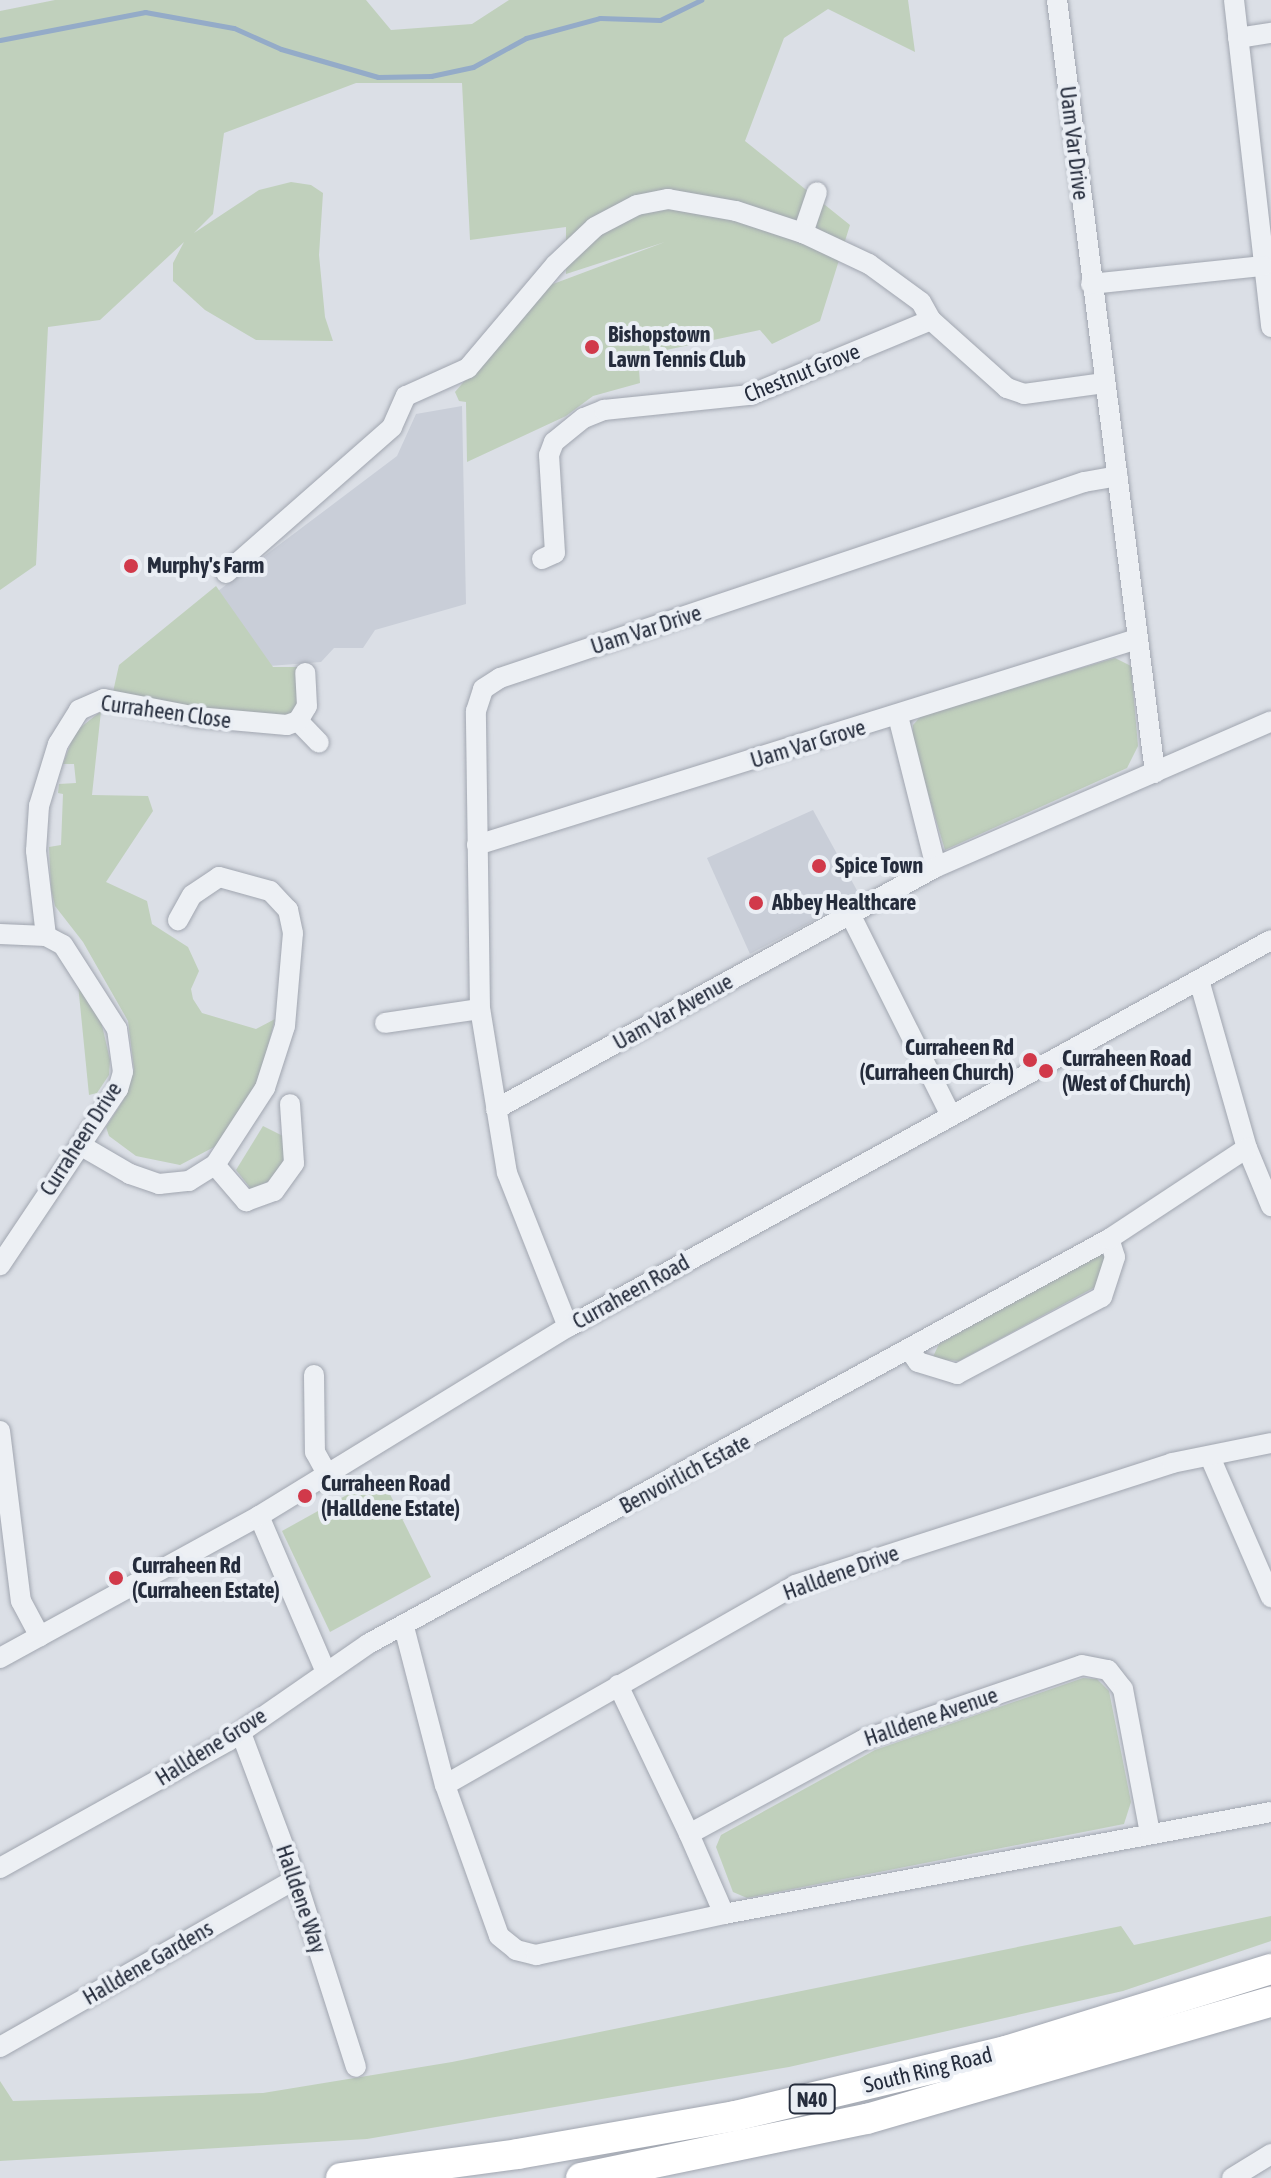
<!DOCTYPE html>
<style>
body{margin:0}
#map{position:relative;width:1271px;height:2178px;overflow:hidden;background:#dbdfe6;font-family:"Asap Condensed",sans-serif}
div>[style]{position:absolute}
.built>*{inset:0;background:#c9ced8}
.green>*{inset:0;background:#c0d0bc}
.stream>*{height:5px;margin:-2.5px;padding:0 2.5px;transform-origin:2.5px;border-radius:2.5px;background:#94abc8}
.roads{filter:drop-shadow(0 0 2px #a1a6b0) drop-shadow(0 0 2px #a1a6b0)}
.minor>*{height:20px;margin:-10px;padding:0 10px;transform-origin:10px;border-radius:10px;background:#edf0f4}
.highway>*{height:30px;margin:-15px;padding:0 15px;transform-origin:15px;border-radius:15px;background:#fff}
.dots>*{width:22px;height:22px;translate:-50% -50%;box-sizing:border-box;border:4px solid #eaeef4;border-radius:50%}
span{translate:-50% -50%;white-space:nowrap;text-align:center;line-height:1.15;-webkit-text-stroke:8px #eaeef4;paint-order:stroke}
.shield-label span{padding:2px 6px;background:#eaeef4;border:2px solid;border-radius:6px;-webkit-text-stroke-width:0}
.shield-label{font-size:20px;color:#252c3c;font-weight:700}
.street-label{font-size:22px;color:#252c3c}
.poi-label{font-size:22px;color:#252c3c;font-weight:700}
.left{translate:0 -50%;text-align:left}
.right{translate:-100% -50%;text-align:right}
</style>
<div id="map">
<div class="built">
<i style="clip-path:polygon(462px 406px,466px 604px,375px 630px,363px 648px,334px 648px,321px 662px,269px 666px,218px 591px,397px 456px,416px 414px)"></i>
<i style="clip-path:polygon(813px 810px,860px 896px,750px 954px,707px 858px)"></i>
</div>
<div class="green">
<i style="clip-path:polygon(55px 0,366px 0,391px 30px,472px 24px,509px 0,908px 0,915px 52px,828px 9px,784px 38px,745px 141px,850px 225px,820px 321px,772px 344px,760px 330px,638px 356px,640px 383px,593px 396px,566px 416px,467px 462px,466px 402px,459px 401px,455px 392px,545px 287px,665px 242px,566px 274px,566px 227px,470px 240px,462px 83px,356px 83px,224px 133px,213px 214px,194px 233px,259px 190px,291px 182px,311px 185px,323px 193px,319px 255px,325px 317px,333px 341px,256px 340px,205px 310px,173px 281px,173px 263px,184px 242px,100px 320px,48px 327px,36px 565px,0 590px,0 11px)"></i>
<i style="clip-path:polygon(216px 586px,273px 667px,297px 667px,301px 705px,290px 717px,212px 713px,113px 692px,119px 665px)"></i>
<i style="clip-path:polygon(1115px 658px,1131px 666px,1138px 746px,1127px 768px,945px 850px,912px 740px,913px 725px,922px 715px)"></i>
<i style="clip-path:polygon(101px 711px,92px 795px,148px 796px,153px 811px,106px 882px,147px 901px,152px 924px,188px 947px,199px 971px,191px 989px,193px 999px,202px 1013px,256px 1029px,275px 1019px,257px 1088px,216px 1146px,180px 1165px,136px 1156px,109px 1136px,106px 1127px,124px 1099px,134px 1069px,128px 1021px,83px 942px,55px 906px,51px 889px,49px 847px,61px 845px,63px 794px,58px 793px,59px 784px,76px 783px,74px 764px,63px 764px,75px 732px)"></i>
<i style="clip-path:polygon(78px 984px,101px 1021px,110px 1060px,109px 1075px,97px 1093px,89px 1095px)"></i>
<i style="clip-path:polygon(263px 1126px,285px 1137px,289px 1157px,274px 1179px,251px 1189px,236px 1170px)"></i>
<i style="clip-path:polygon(1098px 1254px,1105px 1254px,1104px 1265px,1095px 1287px,959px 1361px,932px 1359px,939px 1344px)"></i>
<i style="clip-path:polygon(381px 1476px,431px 1577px,330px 1632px,282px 1531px)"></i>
<i style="clip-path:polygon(1083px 1678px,1097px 1679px,1109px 1691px,1131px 1802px,1124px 1824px,747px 1898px,733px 1892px,716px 1847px,721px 1835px,875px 1750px)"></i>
<i style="clip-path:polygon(1271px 1916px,1271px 1941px,1123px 1991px,789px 2067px,367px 2139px,0 2161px,0 2081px,13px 2101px,263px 2093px,452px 2062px,1121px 1926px,1134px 1945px)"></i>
</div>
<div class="stream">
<i style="left:0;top:40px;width:148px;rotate:-10.9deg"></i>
<i style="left:145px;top:12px;width:90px;rotate:10.2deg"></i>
<i style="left:234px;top:28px;width:51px;rotate:24.1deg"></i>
<i style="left:281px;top:49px;width:101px;rotate:16.1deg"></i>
<i style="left:378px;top:77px;width:53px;rotate:-1.1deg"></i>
<i style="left:431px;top:76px;width:43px;rotate:-12.1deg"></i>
<i style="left:473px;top:67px;width:60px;rotate:-28.7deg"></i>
<i style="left:526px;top:38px;width:77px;rotate:-15.1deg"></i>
<i style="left:600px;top:18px;width:60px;rotate:1.9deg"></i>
<i style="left:660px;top:20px;width:46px;rotate:-26deg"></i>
</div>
<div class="roads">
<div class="minor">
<i style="left:1057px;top:0;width:779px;rotate:82.77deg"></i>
<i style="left:1234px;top:0;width:329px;rotate:83.5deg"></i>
<i style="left:1238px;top:38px;width:33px;rotate:-9deg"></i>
<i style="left:803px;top:233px;width:43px;rotate:-71.1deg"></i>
<i style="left:1091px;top:284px;width:173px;rotate:-6deg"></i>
<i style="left:542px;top:559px;width:14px;rotate:-25deg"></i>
<i style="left:555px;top:553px;width:98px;rotate:-93.5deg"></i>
<i style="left:549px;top:455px;width:14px;rotate:-69deg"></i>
<i style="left:554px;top:442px;width:38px;rotate:-39deg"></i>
<i style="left:584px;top:418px;width:22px;rotate:-22deg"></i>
<i style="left:604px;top:410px;width:147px;rotate:-5.9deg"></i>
<i style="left:750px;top:395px;width:196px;rotate:-22.5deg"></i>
<i style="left:931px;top:320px;width:102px;rotate:41.8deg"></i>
<i style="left:1007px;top:388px;width:18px;rotate:19deg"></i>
<i style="left:1024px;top:394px;width:81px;rotate:-7.8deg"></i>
<i style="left:226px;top:573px;width:221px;rotate:-41.3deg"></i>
<i style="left:392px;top:427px;width:34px;rotate:-66deg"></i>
<i style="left:406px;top:396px;width:68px;rotate:-24.3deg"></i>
<i style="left:468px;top:368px;width:135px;rotate:-49.8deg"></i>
<i style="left:555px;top:265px;width:55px;rotate:-43.5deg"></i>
<i style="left:595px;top:227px;width:47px;rotate:-27.6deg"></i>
<i style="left:637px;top:205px;width:32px;rotate:-11deg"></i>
<i style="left:668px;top:199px;width:69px;rotate:10deg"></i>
<i style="left:736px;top:211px;width:71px;rotate:18.2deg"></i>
<i style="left:803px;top:233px;width:73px;rotate:25.2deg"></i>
<i style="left:869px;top:264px;width:64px;rotate:36.2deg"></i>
<i style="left:921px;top:302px;width:21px;rotate:61deg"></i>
<i style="left:898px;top:716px;width:156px;rotate:75.9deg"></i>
<i style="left:298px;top:721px;width:30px;rotate:46deg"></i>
<i style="left:477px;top:845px;width:691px;rotate:-17.33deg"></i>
<i style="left:850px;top:914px;width:224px;rotate:63.4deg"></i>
<i style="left:0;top:934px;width:46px;rotate:2.5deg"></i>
<i style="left:46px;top:936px;width:19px;rotate:28deg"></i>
<i style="left:63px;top:945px;width:100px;rotate:57.3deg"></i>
<i style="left:117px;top:1029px;width:43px;rotate:82.1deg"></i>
<i style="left:123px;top:1072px;width:18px;rotate:106deg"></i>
<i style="left:118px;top:1089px;width:212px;rotate:123.8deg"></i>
<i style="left:46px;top:936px;width:86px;rotate:-96.7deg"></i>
<i style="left:36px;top:851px;width:45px;rotate:-86.2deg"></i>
<i style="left:39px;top:806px;width:65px;rotate:-73deg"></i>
<i style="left:58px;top:744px;width:40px;rotate:-58deg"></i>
<i style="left:79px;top:710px;width:27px;rotate:-24deg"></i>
<i style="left:104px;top:699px;width:95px;rotate:11deg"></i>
<i style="left:197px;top:717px;width:90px;rotate:5.1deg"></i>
<i style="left:287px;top:725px;width:12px;rotate:-20deg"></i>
<i style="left:298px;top:721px;width:17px;rotate:-59deg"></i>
<i style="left:307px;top:706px;width:33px;rotate:-93deg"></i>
<i style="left:1199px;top:980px;width:175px;rotate:74.1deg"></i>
<i style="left:1247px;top:1148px;width:63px;rotate:67.5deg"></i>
<i style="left:385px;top:1023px;width:96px;rotate:-8.4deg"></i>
<i style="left:496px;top:1109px;width:502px;rotate:-28.81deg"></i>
<i style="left:936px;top:867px;width:365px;rotate:-23.5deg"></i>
<i style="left:80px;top:1145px;width:58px;rotate:30.1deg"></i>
<i style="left:130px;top:1174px;width:31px;rotate:19deg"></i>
<i style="left:159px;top:1184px;width:30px;rotate:-6deg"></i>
<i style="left:189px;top:1181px;width:31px;rotate:-32deg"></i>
<i style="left:215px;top:1165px;width:92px;rotate:-57deg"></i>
<i style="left:265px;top:1088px;width:65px;rotate:-72.1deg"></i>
<i style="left:285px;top:1026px;width:93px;rotate:-85.1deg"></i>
<i style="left:293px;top:933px;width:24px;rotate:-102deg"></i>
<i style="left:288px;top:910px;width:26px;rotate:-133deg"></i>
<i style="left:270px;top:891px;width:53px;rotate:-164.6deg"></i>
<i style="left:219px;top:877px;width:32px;rotate:146deg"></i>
<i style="left:192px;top:895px;width:29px;rotate:119deg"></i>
<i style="left:215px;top:1165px;width:48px;rotate:49.3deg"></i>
<i style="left:246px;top:1201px;width:30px;rotate:-20deg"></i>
<i style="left:274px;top:1191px;width:34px;rotate:-54deg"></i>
<i style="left:294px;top:1163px;width:59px;rotate:-93.9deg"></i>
<i style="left:568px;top:1327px;width:166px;rotate:-111.6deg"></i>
<i style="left:507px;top:1173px;width:166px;rotate:-99.3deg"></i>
<i style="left:480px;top:1009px;width:298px;rotate:-90.8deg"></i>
<i style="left:476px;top:711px;width:23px;rotate:-72deg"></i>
<i style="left:483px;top:689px;width:20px;rotate:-33deg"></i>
<i style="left:500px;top:678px;width:616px;rotate:-18.55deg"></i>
<i style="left:1084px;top:482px;width:34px;rotate:-10deg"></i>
<i style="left:911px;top:1352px;width:12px;rotate:55deg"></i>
<i style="left:918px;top:1362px;width:41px;rotate:17.1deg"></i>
<i style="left:957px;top:1374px;width:164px;rotate:-28deg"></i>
<i style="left:1102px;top:1297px;width:42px;rotate:-72deg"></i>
<i style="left:1115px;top:1257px;width:19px;rotate:-108deg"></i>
<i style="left:314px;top:1375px;width:77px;rotate:89.3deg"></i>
<i style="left:315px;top:1452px;width:25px;rotate:61deg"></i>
<i style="left:0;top:1431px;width:171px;rotate:83deg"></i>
<i style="left:21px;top:1601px;width:40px;rotate:62deg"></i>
<i style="left:1210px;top:1457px;width:153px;rotate:66.5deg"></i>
<i style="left:259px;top:1516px;width:168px;rotate:66.8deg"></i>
<i style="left:404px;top:1627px;width:163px;rotate:75.5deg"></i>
<i style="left:445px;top:1785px;width:160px;rotate:70.3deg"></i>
<i style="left:499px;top:1936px;width:22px;rotate:39deg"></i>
<i style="left:516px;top:1950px;width:21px;rotate:14deg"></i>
<i style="left:536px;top:1955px;width:192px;rotate:-12.3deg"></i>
<i style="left:724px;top:1914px;width:556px;rotate:-10.56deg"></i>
<i style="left:0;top:1658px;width:295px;rotate:-28.7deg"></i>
<i style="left:259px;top:1516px;width:362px;rotate:-31.5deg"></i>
<i style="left:568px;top:1327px;width:802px;rotate:-28.83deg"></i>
<i style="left:618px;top:1685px;width:165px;rotate:64.5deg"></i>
<i style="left:241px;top:1733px;width:156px;rotate:69.4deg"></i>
<i style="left:296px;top:1879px;width:197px;rotate:72.3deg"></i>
<i style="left:445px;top:1785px;width:403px;rotate:-29.7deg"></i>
<i style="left:795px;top:1585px;width:396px;rotate:-17.9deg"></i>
<i style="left:1172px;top:1463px;width:101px;rotate:-11.4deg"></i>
<i style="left:0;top:1868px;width:261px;rotate:-29.1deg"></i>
<i style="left:228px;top:1741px;width:170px;rotate:-34.7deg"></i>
<i style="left:368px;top:1644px;width:844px;rotate:-28.66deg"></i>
<i style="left:1109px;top:1239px;width:165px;rotate:-33.4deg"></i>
<i style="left:724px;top:1914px;width:87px;rotate:-113.6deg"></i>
<i style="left:689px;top:1834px;width:198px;rotate:-28.4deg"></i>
<i style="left:863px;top:1740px;width:231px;rotate:-18.9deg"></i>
<i style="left:1082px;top:1665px;width:26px;rotate:11deg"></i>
<i style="left:1108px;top:1670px;width:24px;rotate:52deg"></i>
<i style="left:1123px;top:1689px;width:147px;rotate:79.4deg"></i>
<i style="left:0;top:2047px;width:340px;rotate:-29.6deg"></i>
<i style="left:1232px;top:2178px;width:46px;rotate:-31.6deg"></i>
</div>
<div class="highway">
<i style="left:341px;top:2178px;width:179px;rotate:-7.7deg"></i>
<i style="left:518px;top:2154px;width:220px;rotate:-9.9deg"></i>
<i style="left:735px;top:2116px;width:279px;rotate:-13.5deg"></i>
<i style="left:1006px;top:2051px;width:277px;rotate:-17.2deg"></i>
<i style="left:581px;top:2178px;width:292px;rotate:-11.7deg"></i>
<i style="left:867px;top:2119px;width:421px;rotate:-16.2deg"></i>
</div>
</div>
<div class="dots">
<i style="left:592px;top:347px;background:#d1394a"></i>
<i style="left:131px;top:566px;background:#d1394a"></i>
<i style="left:819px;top:866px;background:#d1394a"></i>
<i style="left:756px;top:903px;background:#d1394a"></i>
<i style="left:1030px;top:1060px;background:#d1394a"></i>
<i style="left:1046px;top:1071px;background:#d1394a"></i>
<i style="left:305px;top:1496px;background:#d1394a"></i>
<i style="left:116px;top:1578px;background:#d1394a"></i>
</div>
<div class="shield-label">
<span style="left:812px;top:2099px">N40</span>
</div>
<div class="street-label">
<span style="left:1074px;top:143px;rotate:83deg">Uam Var Drive</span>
<span style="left:802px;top:373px;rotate:-22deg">Chestnut Grove</span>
<span style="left:646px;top:630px;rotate:-18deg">Uam Var Drive</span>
<span style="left:166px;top:712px;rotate:8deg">Curraheen Close</span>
<span style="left:808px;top:744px;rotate:-17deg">Uam Var Grove</span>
<span style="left:673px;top:1012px;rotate:-29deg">Uam Var Avenue</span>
<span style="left:81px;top:1139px;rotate:-57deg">Curraheen Drive</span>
<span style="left:631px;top:1292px;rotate:-29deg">Curraheen Road</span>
<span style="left:685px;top:1474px;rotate:-28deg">Benvoirlich Estate</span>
<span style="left:841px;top:1573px;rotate:-20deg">Halldene Drive</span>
<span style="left:931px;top:1717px;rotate:-19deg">Halldene Avenue</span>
<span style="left:211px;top:1747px;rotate:-32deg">Halldene Grove</span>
<span style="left:301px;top:1899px;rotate:71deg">Halldene Way</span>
<span style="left:148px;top:1963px;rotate:-30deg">Halldene Gardens</span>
<span style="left:928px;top:2070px;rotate:-14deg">South Ring Road</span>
</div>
<div class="poi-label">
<span class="left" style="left:608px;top:347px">Bishopstown<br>Lawn Tennis Club</span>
<span class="left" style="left:147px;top:566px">Murphy's Farm</span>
<span class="left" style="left:835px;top:866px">Spice Town</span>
<span class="left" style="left:772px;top:903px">Abbey Healthcare</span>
<span class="right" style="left:1014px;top:1060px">Curraheen Rd<br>(Curraheen Church)</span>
<span class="left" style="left:1062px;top:1071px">Curraheen Road<br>(West of Church)</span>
<span class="left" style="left:321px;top:1496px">Curraheen Road<br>(Halldene Estate)</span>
<span class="left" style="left:132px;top:1578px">Curraheen Rd<br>(Curraheen Estate)</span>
</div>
</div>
